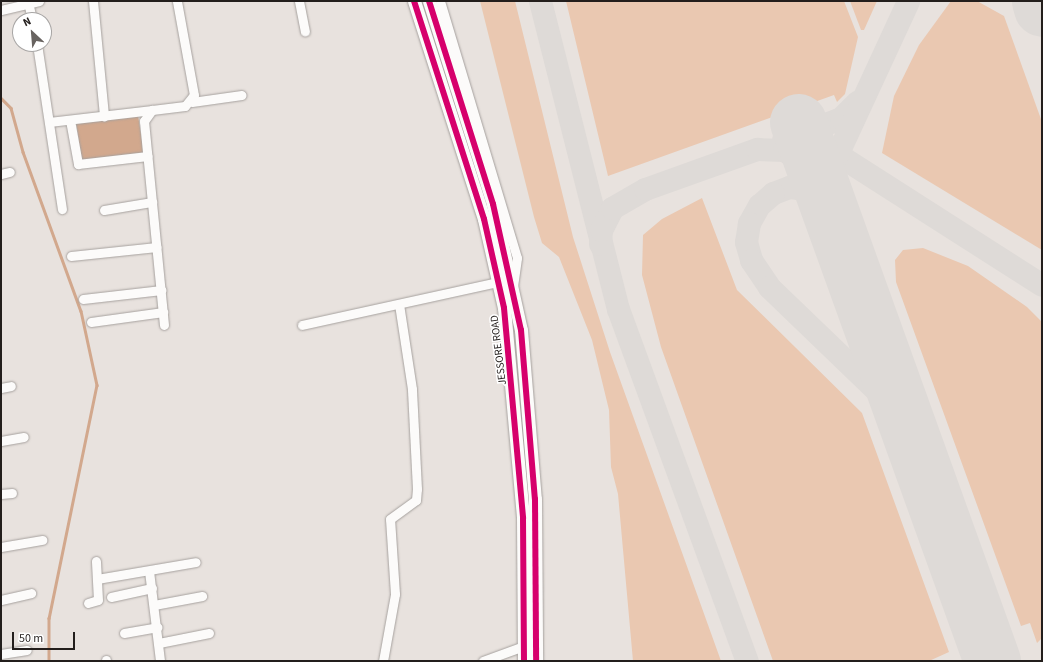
<!DOCTYPE html>
<style>
body{margin:0}
#map{position:relative;width:1043px;height:662px;overflow:hidden;background:#e8e2de;font-family:"Source Sans 3",sans-serif}
div>[style]{position:absolute}
.green>*{inset:0;background:#eac8b1}
.water>*{inset:0;background:#d2a88d}
.stream>*{height:2.5px;margin:-1.25px;padding:0 1.25px;transform-origin:1.25px;border-radius:1.25px;background:#d2a88d}
.taxiway>*{height:23px;margin:-11.5px;padding:0 11.5px;transform-origin:11.5px;border-radius:11.5px;background:#dedad7}
.runway>*{height:57px;margin:-28.5px;padding:0 28.5px;transform-origin:28.5px;border-radius:28.5px;background:#dedad7}
.roads{filter:drop-shadow(0 0 1px #a6a19e) drop-shadow(0 0 1px #a6a19e)}
.minor>*{height:9px;margin:-4.5px;padding:0 4.5px;transform-origin:4.5px;border-radius:4.5px;background:#fcfbfa}
.highway>*{height:13px;margin:-6.5px;padding:0 6.5px;transform-origin:6.5px;border-radius:6.5px;background:#fcfbfa}
.cycleway>*{height:6px;margin:-3px;padding:0 3px;transform-origin:3px;border-radius:3px;background:#d6006c}
span{translate:-50% -50%;white-space:nowrap;text-align:center;line-height:1.15;-webkit-text-stroke:3px #fff;paint-order:stroke}
.street-label{font-size:11px;color:#231e1c}
.frame{position:absolute;inset:0;border:2px solid #231e1c;pointer-events:none}
.north{position:absolute;left:12px;top:12px;width:40px;height:40px;box-sizing:border-box;background:#fff;border:1px solid #a7a5a4;border-radius:50%;rotate:334deg;font-size:11px;font-weight:700;line-height:16px;text-align:center;color:#231e1c}
.north::after{content:'';display:block;margin:auto;width:14px;height:18px;background:#686360;clip-path:polygon(50% 0,100% 100%,50% 72%,0 100%)}
.scale{position:absolute;left:12px;top:632px;width:63px;height:18px;box-sizing:border-box;border:2px solid #231e1c;border-top:0;padding-left:5px;font-size:12px;line-height:14px;white-space:nowrap;color:#231e1c;-webkit-text-stroke:3px #fff;paint-order:stroke}
</style>
<div id="map">
<div class="green">
<i style="clip-path:polygon(480px 1px,515px 1px,573px 237px,610px 352px,721px 661px,633px 661px,618px 494px,611px 467px,609px 410px,592px 340px,559px 257px,542px 243px,534px 217px)"></i>
<i style="clip-path:polygon(566px 1px,844px 1px,858px 37px,845px 94px,837px 102px,834px 95px,608px 176px)"></i>
<i style="clip-path:polygon(850px 1px,877px 1px,864px 30px,861px 30px)"></i>
<i style="clip-path:polygon(951px 1px,977px 1px,1004px 16px,1042px 122px,1042px 250px,882px 153px,894px 96px,919px 45px)"></i>
<i style="clip-path:polygon(702px 198px,737px 290px,862px 413px,949px 652px,929px 661px,773px 661px,661px 347px,642px 275px,643px 235px,662px 219px)"></i>
<i style="clip-path:polygon(923px 248px,968px 266px,1027px 307px,1042px 322px,1042px 638px,1037px 643px,1030px 623px,1021px 626px,896px 282px,895px 260px,903px 250px)"></i>
</div>
<div class="water">
<i style="clip-path:polygon(138px 115px,144px 154px,82px 162px,76px 122px)"></i>
</div>
<div class="stream">
<i style="left:1px;top:98px;width:14px;rotate:45deg"></i>
<i style="left:11px;top:108px;width:46px;rotate:74.7deg"></i>
<i style="left:23px;top:152px;width:169px;rotate:70deg"></i>
<i style="left:81px;top:311px;width:76px;rotate:77.8deg"></i>
<i style="left:97px;top:385px;width:238px;rotate:101.6deg"></i>
<i style="left:49px;top:618px;width:43px;rotate:90deg"></i>
</div>
<div class="taxiway">
<i style="left:540px;top:1px;width:318px;rotate:75.8deg"></i>
<i style="left:618px;top:309px;width:375px;rotate:69.9deg"></i>
<i style="left:791px;top:137px;width:53px;rotate:-20.8deg"></i>
<i style="left:841px;top:118px;width:23px;rotate:-45deg"></i>
<i style="left:783px;top:140px;width:27px"></i>
<i style="left:810px;top:140px;width:30px;rotate:27deg"></i>
<i style="left:837px;top:154px;width:243px;rotate:32.6deg"></i>
<i style="left:833px;top:206px;width:31px;rotate:-94deg"></i>
<i style="left:831px;top:175px;width:19px;rotate:-74deg"></i>
<i style="left:836px;top:157px;width:172px;rotate:-65.2deg"></i>
<i style="left:836px;top:222px;width:28px;rotate:-125deg"></i>
<i style="left:820px;top:199px;width:19px;rotate:-148deg"></i>
<i style="left:804px;top:189px;width:15px;rotate:-172deg"></i>
<i style="left:789px;top:187px;width:17px;rotate:159deg"></i>
<i style="left:773px;top:193px;width:18px;rotate:139deg"></i>
<i style="left:759px;top:205px;width:21px;rotate:119deg"></i>
<i style="left:749px;top:223px;width:19px;rotate:99deg"></i>
<i style="left:746px;top:242px;width:19px;rotate:74deg"></i>
<i style="left:751px;top:260px;width:32px;rotate:56deg"></i>
<i style="left:769px;top:287px;width:183px;rotate:43.9deg"></i>
<i style="left:901px;top:414px;width:43px;rotate:66.4deg"></i>
<i style="left:600px;top:244px;width:14px;rotate:-86deg"></i>
<i style="left:601px;top:230px;width:25px;rotate:-63deg"></i>
<i style="left:612px;top:208px;width:38px;rotate:-30deg"></i>
<i style="left:645px;top:189px;width:119px;rotate:-19.7deg"></i>
<i style="left:757px;top:149px;width:27px;rotate:2deg"></i>
<i style="left:784px;top:150px;width:29px;rotate:34deg"></i>
<i style="left:808px;top:166px;width:42px;rotate:61.6deg"></i>
</div>
<div class="runway">
<i style="left:1040px;top:1px;width:7px;rotate:74deg"></i>
<i style="left:798px;top:122px;width:573px;rotate:70.2deg"></i>
</div>
<div class="roads">
<div class="minor">
<i style="left:93px;top:1px;width:116px;rotate:84.5deg"></i>
<i style="left:299px;top:1px;width:31px;rotate:79deg"></i>
<i style="left:440px;top:1px;width:268px;rotate:73.3deg"></i>
<i style="left:517px;top:258px;width:30px;rotate:98deg"></i>
<i style="left:28px;top:2px;width:18px;rotate:77deg"></i>
<i style="left:1px;top:10px;width:39px;rotate:-13deg"></i>
<i style="left:37px;top:44px;width:167px;rotate:81.4deg"></i>
<i style="left:192px;top:102px;width:50px;rotate:-8deg"></i>
<i style="left:70px;top:120px;width:45px;rotate:79.7deg"></i>
<i style="left:78px;top:164px;width:70px;rotate:-6.5deg"></i>
<i style="left:49px;top:122px;width:104px;rotate:-6.6deg"></i>
<i style="left:1px;top:174px;width:9px;rotate:-13deg"></i>
<i style="left:104px;top:210px;width:49px;rotate:-9.5deg"></i>
<i style="left:71px;top:256px;width:86px;rotate:-6deg"></i>
<i style="left:83px;top:299px;width:79px;rotate:-6.6deg"></i>
<i style="left:91px;top:322px;width:73px;rotate:-7.9deg"></i>
<i style="left:164px;top:325px;width:205px;rotate:-95.6deg"></i>
<i style="left:144px;top:121px;width:14px;rotate:-54deg"></i>
<i style="left:152px;top:110px;width:33px;rotate:-7deg"></i>
<i style="left:185px;top:106px;width:14px;rotate:-51deg"></i>
<i style="left:194px;top:95px;width:96px;rotate:-100.3deg"></i>
<i style="left:302px;top:325px;width:201px;rotate:-12.4deg"></i>
<i style="left:1px;top:388px;width:10px;rotate:-11deg"></i>
<i style="left:1px;top:441px;width:23px;rotate:-10deg"></i>
<i style="left:1px;top:494px;width:11px;rotate:-5deg"></i>
<i style="left:1px;top:547px;width:42px;rotate:-9.7deg"></i>
<i style="left:149px;top:571px;width:91px;rotate:83deg"></i>
<i style="left:97px;top:579px;width:100px;rotate:-9.7deg"></i>
<i style="left:111px;top:597px;width:42px;rotate:-12.4deg"></i>
<i style="left:1px;top:600px;width:31px;rotate:-13deg"></i>
<i style="left:88px;top:603px;width:10px;rotate:-17deg"></i>
<i style="left:98px;top:600px;width:39px;rotate:-93deg"></i>
<i style="left:154px;top:605px;width:49px;rotate:-10.6deg"></i>
<i style="left:124px;top:633px;width:34px;rotate:-10deg"></i>
<i style="left:159px;top:643px;width:51px;rotate:-11.3deg"></i>
<i style="left:1px;top:654px;width:26px;rotate:-9deg"></i>
<i style="left:106px;top:660px;width:1px;rotate:90deg"></i>
<i style="left:383px;top:661px;width:68px;rotate:-79.8deg"></i>
<i style="left:395px;top:594px;width:75px;rotate:-93.8deg"></i>
<i style="left:390px;top:519px;width:32px;rotate:-36deg"></i>
<i style="left:416px;top:500px;width:11px;rotate:-85deg"></i>
<i style="left:417px;top:489px;width:100px;rotate:-92.9deg"></i>
<i style="left:412px;top:389px;width:86px;rotate:-98.7deg"></i>
<i style="left:483px;top:661px;width:44px;rotate:-20.1deg"></i>
</div>
<div class="highway">
<i style="left:414px;top:1px;width:229px;rotate:72.2deg"></i>
<i style="left:484px;top:219px;width:91px;rotate:77.3deg"></i>
<i style="left:504px;top:308px;width:211px;rotate:84.8deg"></i>
<i style="left:523px;top:518px;width:143px;rotate:89.6deg"></i>
<i style="left:429px;top:1px;width:213px;rotate:72.5deg"></i>
<i style="left:493px;top:204px;width:129px;rotate:77.5deg"></i>
<i style="left:521px;top:330px;width:170px;rotate:85.3deg"></i>
<i style="left:535px;top:499px;width:162px;rotate:89.6deg"></i>
</div>
</div>
<div class="cycleway">
<i style="left:414px;top:1px;width:229px;rotate:72.2deg"></i>
<i style="left:484px;top:219px;width:91px;rotate:77.3deg"></i>
<i style="left:504px;top:308px;width:211px;rotate:84.8deg"></i>
<i style="left:523px;top:518px;width:143px;rotate:89.6deg"></i>
<i style="left:429px;top:1px;width:213px;rotate:72.5deg"></i>
<i style="left:493px;top:204px;width:129px;rotate:77.5deg"></i>
<i style="left:521px;top:330px;width:170px;rotate:85.3deg"></i>
<i style="left:535px;top:499px;width:162px;rotate:89.6deg"></i>
</div>
<div class="street-label">
<span style="left:499px;top:350px;rotate:-97deg">JESSORE ROAD</span>
</div>
<div class="frame"></div>
<div class="north">N</div>
<div class="scale">50 m</div>
</div>
